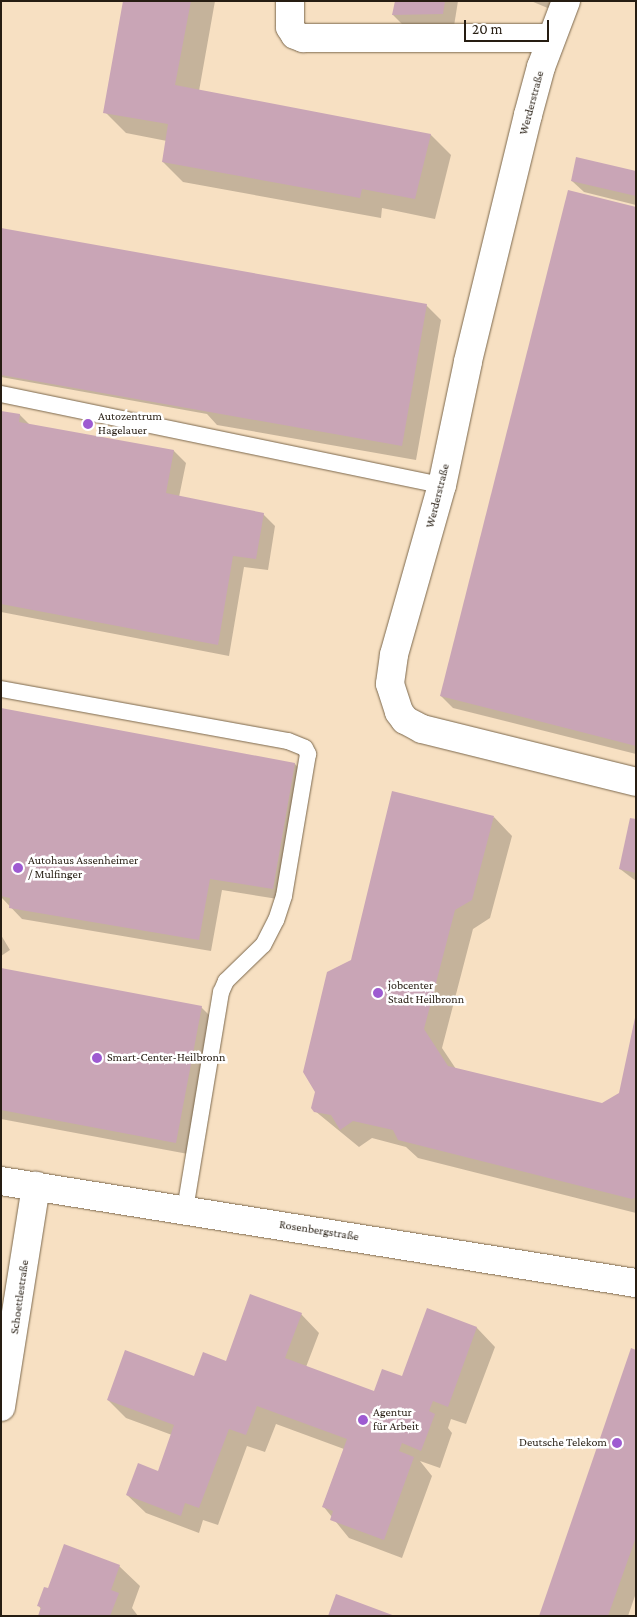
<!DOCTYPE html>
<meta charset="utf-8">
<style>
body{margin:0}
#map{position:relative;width:637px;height:1617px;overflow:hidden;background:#f7e0c2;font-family:"Crimson Pro",serif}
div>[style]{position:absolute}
.shadow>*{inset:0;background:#0003}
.building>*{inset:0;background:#c9a5b6}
.roads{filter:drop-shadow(0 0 1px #7c684d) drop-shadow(0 0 1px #7c684d)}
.service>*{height:16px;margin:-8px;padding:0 8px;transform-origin:8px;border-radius:8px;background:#fff}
.minor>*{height:28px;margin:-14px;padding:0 14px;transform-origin:14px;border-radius:14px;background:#fff}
.tertiary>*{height:28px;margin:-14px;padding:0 14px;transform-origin:14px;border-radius:14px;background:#fff}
.dots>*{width:14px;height:14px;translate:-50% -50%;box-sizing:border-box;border:2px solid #fff;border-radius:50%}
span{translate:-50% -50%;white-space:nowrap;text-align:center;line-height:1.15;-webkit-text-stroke:5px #fff;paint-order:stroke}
.street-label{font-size:12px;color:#261d12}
.poi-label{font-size:12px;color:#261d12}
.left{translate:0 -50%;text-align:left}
.right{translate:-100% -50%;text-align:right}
.frame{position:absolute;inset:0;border:2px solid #261d12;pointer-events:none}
.scale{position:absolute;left:464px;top:20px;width:85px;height:22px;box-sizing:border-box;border:2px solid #261d12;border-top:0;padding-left:6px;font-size:15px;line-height:18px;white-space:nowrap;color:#261d12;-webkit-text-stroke:4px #fff;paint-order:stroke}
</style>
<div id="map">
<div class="shadow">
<i style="clip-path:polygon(124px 1px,215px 1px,199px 91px,431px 135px,451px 155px,435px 219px,382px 208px,381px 218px,183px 182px,163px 162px,167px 141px,126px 133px,105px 112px)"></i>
<i style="clip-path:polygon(396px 1px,458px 1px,454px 26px,405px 27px,393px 15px)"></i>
<i style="clip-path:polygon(531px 1px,554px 1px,550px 9px)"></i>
<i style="clip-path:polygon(636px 173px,636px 205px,584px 192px,572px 181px)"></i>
<i style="clip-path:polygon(636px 208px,636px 754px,453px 708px,441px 696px)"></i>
<i style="clip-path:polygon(1px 229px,426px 305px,441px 320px,416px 460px,217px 425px,207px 414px,1px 377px)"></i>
<i style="clip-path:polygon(1px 412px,20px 415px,30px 425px,174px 451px,186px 463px,179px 497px,263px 514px,275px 526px,268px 570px,244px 567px,229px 656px,1px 612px)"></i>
<i style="clip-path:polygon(1px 710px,295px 764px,306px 776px,284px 900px,222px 890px,211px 951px,22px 919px,1px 897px)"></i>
<i style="clip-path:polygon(494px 817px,512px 836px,490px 918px,473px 929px,442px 1048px,456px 1069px,602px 1105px,620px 1094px,636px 1015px,636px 1213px,418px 1158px,406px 1147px,372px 1138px,359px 1147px,315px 1111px,352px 961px)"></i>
<i style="clip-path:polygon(636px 821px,636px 881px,620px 869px)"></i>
<i style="clip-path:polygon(1px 935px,10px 950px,1px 956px)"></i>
<i style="clip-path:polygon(1px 970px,201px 1007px,213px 1019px,188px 1154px,1px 1119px)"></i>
<i style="clip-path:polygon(428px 1310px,477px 1328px,495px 1347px,466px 1424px,451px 1419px,448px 1428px,452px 1433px,440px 1468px,420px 1461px,432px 1476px,402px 1558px,349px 1538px,323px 1506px,344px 1449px,276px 1424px,265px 1452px,247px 1446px,218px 1525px,203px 1520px,199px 1533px,146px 1513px,127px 1495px,159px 1472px,172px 1435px,126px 1418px,108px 1400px,195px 1377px,227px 1362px,301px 1314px,319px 1333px,306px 1367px,375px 1393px,403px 1378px)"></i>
<i style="clip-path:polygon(636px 1351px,636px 1593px,628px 1616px,540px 1616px)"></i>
<i style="clip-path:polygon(119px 1566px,140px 1586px,132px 1608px,138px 1616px,39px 1616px,41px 1609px,38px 1605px,48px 1590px)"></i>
</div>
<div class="building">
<i style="clip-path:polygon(123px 1px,191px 1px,175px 85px,431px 134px,415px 199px,362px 189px,360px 198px,162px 162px,168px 124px,103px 113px)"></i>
<i style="clip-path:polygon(395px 1px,445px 1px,443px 14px,392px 15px)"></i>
<i style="clip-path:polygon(576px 157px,636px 171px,636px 196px,571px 181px)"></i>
<i style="clip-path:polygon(568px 190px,636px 207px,636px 746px,440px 696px)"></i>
<i style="clip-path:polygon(1px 228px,427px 304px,402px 446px,1px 375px)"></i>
<i style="clip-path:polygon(1px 411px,20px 414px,19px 422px,174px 450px,166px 493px,264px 513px,256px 559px,233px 556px,218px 645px,1px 604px)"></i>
<i style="clip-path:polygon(1px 708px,295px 763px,273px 889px,210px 879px,199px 940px,9px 908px,10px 898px,1px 896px)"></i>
<i style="clip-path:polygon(392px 791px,494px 816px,472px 900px,455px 910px,424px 1029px,448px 1066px,602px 1103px,619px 1093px,636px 1013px,636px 1197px,632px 1199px,398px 1140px,393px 1130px,353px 1121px,340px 1130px,331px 1115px,314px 1112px,311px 1108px,315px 1092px,303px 1072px,327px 972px,351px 960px)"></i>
<i style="clip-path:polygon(630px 818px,636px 819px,636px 873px,619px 869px)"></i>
<i style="clip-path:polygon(1px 968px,202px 1006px,176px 1143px,1px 1110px)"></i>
<i style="clip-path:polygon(250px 1294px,302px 1313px,285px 1358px,374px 1391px,382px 1369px,402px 1376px,427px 1308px,477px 1327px,448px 1407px,433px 1401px,429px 1411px,435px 1414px,421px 1451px,402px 1443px,399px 1451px,414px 1457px,384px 1540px,330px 1520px,333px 1511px,322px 1507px,347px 1439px,257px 1406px,246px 1435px,229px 1429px,199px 1508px,185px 1503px,181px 1516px,126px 1495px,138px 1463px,158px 1471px,174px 1425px,107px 1400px,125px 1350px,194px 1376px,203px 1352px,226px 1361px)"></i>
<i style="clip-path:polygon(631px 1348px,636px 1350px,636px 1537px,608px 1616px,539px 1616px)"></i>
<i style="clip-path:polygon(64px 1544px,120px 1565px,111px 1590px,119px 1593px,110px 1616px,38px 1616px,41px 1607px,37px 1606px,44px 1587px,48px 1588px)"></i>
<i style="clip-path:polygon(336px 1594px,395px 1616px,328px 1616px)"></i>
</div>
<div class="roads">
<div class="service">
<i style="left:1px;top:394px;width:450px;rotate:11.7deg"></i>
<i style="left:1px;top:689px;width:292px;rotate:10.3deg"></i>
<i style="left:288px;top:741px;width:18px;rotate:22deg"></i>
<i style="left:305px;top:748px;width:7px;rotate:63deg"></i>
<i style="left:308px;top:754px;width:144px;rotate:99.6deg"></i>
<i style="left:284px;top:896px;width:25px;rotate:108deg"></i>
<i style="left:276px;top:920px;width:28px;rotate:117deg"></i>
<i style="left:263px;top:945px;width:52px;rotate:135.8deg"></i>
<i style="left:226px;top:981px;width:12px;rotate:114deg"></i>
<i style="left:221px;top:992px;width:220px;rotate:99.4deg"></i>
</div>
<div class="minor">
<i style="left:290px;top:1px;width:26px;rotate:90deg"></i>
<i style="left:290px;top:27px;width:9px;rotate:58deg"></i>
<i style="left:295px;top:35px;width:9px;rotate:21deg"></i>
<i style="left:303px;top:38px;width:248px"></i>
<i style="left:566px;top:1px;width:71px;rotate:110.7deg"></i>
<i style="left:541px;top:67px;width:50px;rotate:105.2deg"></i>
<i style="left:528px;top:115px;width:254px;rotate:103.7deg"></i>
<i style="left:468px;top:362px;width:126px;rotate:101.9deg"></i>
<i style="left:442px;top:485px;width:177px;rotate:105.8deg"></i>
<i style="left:394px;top:655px;width:29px;rotate:98deg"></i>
<i style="left:390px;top:684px;width:29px;rotate:72deg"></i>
<i style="left:399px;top:712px;width:10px;rotate:53deg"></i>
<i style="left:405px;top:720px;width:19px;rotate:28deg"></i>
<i style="left:422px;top:729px;width:220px;rotate:13.9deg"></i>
<i style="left:1px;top:1407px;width:224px;rotate:-81deg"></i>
</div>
<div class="tertiary">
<i style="left:1px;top:1181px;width:643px;rotate:9.13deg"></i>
</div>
</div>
<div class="dots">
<i style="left:88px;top:424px;background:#9e5bd1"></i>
<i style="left:18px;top:868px;background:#9e5bd1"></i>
<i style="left:378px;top:993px;background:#9e5bd1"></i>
<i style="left:97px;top:1058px;background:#9e5bd1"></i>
<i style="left:363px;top:1420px;background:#9e5bd1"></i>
<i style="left:617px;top:1443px;background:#9e5bd1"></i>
</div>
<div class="street-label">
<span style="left:532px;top:103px;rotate:-75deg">Werderstraße</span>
<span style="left:438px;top:496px;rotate:-76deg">Werderstraße</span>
<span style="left:319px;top:1231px;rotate:9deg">Rosenbergstraße</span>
<span style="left:20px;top:1297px;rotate:-82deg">Schoettlestraße</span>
</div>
<div class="poi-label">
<span class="left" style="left:98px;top:424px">Autozentrum<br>Hagelauer</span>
<span class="left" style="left:28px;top:868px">Autohaus Assenheimer<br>/ Mulfinger</span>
<span class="left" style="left:388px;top:993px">jobcenter<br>Stadt Heilbronn</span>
<span class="left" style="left:107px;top:1058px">Smart-Center-Heilbronn</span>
<span class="left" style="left:373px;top:1420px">Agentur<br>für Arbeit</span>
<span class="right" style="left:607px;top:1443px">Deutsche Telekom</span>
</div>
<div class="frame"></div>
<div class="scale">20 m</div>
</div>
